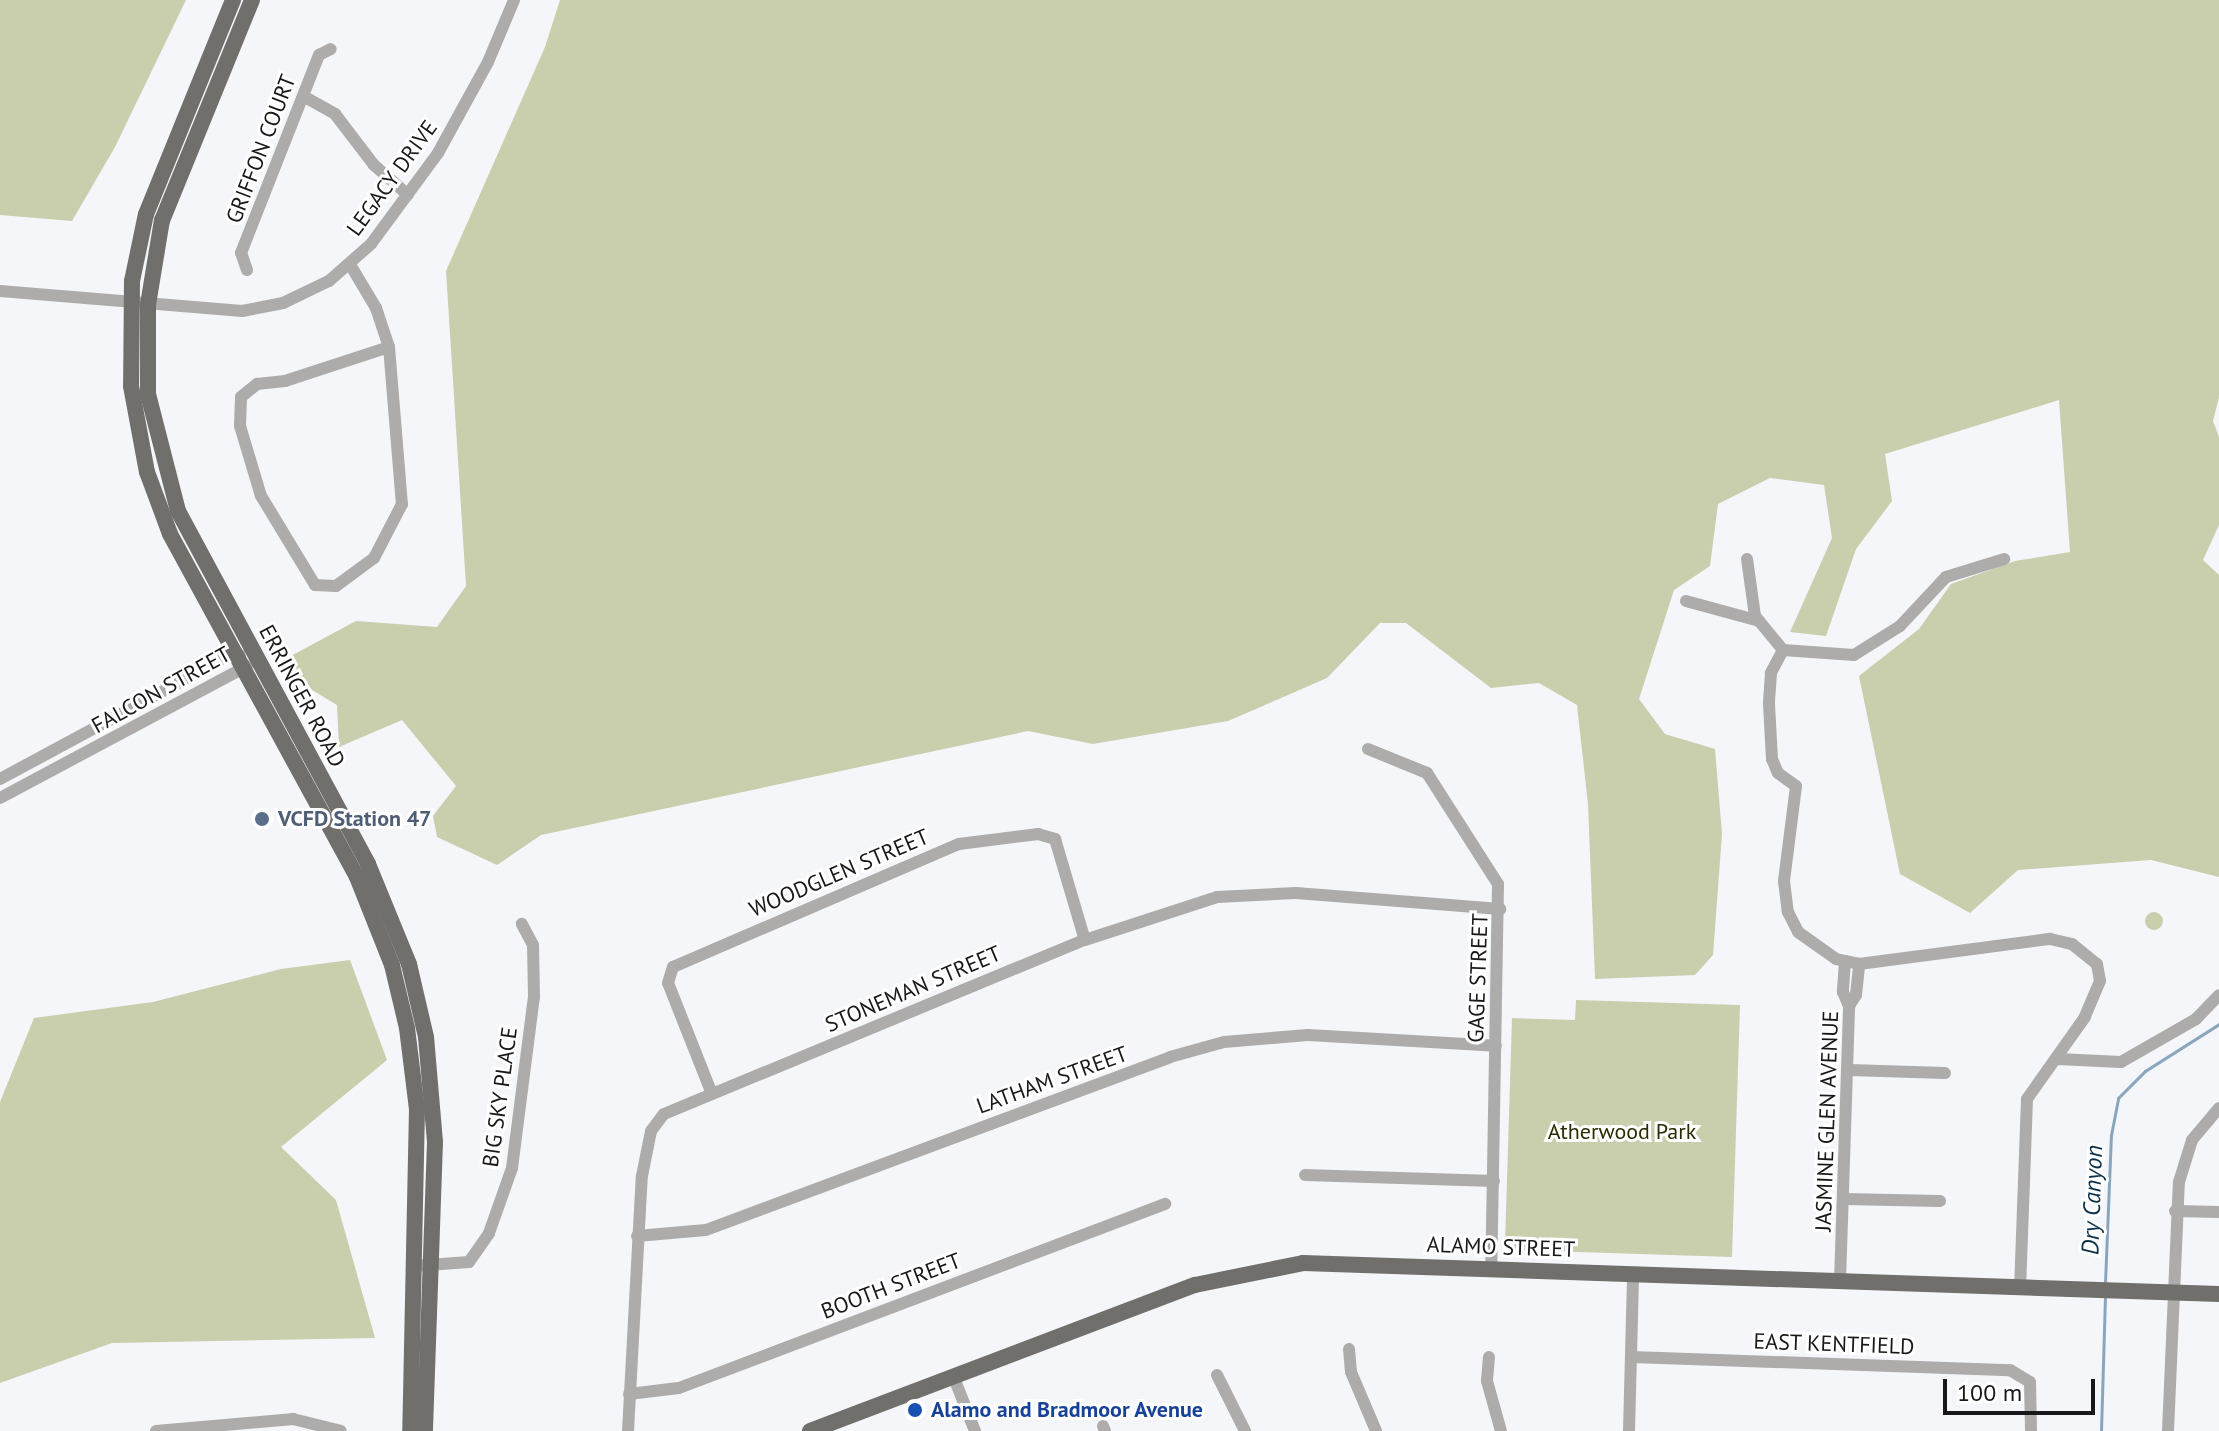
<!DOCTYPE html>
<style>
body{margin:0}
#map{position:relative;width:2219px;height:1431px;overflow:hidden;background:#f4f6f9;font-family:"PT Sans",sans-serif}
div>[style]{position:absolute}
.green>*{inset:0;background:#c9cead}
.round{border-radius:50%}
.stream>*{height:3px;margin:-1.5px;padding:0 1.5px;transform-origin:1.5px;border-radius:1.5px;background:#89a6be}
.minor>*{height:12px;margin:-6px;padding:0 6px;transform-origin:6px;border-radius:6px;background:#adacaa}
.major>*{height:16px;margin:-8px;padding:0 8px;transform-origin:8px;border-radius:8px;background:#706f6c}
.dots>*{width:22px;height:22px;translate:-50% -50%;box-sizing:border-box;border:4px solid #fff;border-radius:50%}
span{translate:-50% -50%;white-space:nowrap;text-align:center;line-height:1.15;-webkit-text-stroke:6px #fff;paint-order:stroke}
.street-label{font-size:22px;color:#18181a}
.service-label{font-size:22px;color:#4e5e75;font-weight:700}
.left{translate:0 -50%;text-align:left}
.park-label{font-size:22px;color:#2a2d02}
.transit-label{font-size:22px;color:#164399;font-weight:700}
.water-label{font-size:24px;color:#0b314a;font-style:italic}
.scale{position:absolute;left:1943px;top:1379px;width:152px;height:36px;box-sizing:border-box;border:4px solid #18181a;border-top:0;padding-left:10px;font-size:24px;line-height:28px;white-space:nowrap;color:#18181a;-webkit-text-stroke:6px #fff;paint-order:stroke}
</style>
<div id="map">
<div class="green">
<i style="clip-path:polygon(0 0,186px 0,115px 147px,72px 221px,0 215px)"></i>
<i style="clip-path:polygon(560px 0,2219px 0,2219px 397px,2213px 421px,2219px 437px,2219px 525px,2203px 560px,2219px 575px,2219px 877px,2151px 860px,2018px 870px,1970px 913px,1900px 874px,1859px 676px,1919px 629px,1951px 584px,2015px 561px,2070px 552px,2059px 400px,1885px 454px,1892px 501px,1856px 549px,1826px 636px,1790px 632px,1832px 538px,1824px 485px,1770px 478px,1718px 504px,1710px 566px,1674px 590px,1639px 699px,1665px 734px,1715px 749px,1722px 834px,1713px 955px,1695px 975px,1595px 979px,1588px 804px,1577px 705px,1539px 683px,1491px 688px,1406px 623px,1380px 623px,1327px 678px,1228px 721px,1093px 744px,1028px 731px,541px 835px,497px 865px,437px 837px,433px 816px,456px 786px,402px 720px,339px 747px,337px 705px,312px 690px,287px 658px,356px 621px,437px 627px,466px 586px,446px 271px,545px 47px)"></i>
<i class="round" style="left:2145px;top:912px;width:18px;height:18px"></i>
<i style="clip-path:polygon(350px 960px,387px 1060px,281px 1147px,336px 1200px,375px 1338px,112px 1343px,0 1383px,0 1102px,34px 1018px,153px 1002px,281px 969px)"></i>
<i style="clip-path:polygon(1576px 1000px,1740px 1005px,1732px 1257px,1513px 1250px,1505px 1244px,1512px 1018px,1575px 1020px)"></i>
</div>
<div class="stream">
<i style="left:2105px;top:1283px;width:148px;rotate:-87.7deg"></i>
<i style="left:2111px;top:1135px;width:38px;rotate:-79deg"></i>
<i style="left:2118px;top:1098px;width:38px;rotate:-45deg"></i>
<i style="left:2145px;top:1071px;width:88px;rotate:-32.4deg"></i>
<i style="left:2101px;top:1431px;width:136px;rotate:-88.3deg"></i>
</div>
<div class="minor">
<i style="left:303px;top:96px;width:37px;rotate:29deg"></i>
<i style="left:335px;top:114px;width:64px;rotate:52.6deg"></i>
<i style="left:374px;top:165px;width:45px;rotate:41.4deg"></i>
<i style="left:351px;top:266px;width:49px;rotate:59.2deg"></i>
<i style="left:376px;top:308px;width:41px;rotate:71.6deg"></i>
<i style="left:389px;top:347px;width:158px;rotate:85.3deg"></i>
<i style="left:402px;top:504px;width:61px;rotate:117.4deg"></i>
<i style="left:374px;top:558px;width:47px;rotate:143.6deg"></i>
<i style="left:336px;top:586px;width:21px;rotate:-177deg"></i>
<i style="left:315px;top:585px;width:104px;rotate:-121.2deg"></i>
<i style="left:261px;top:496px;width:73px;rotate:-106.7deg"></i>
<i style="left:240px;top:426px;width:29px;rotate:-88deg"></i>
<i style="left:241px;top:397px;width:21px;rotate:-39deg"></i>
<i style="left:257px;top:384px;width:28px;rotate:-6deg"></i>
<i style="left:285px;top:381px;width:109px;rotate:-18.1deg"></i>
<i style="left:247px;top:270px;width:18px;rotate:-109deg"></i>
<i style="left:241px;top:253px;width:213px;rotate:-68.5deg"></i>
<i style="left:319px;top:55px;width:13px;rotate:-27deg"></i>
<i style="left:0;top:291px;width:243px;rotate:4.7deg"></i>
<i style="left:242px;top:311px;width:42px;rotate:-11deg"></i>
<i style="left:283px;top:303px;width:51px;rotate:-25.6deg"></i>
<i style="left:329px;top:281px;width:56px;rotate:-41.4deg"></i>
<i style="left:371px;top:244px;width:113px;rotate:-53.6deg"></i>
<i style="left:438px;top:153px;width:104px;rotate:-61.2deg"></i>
<i style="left:488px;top:62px;width:67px;rotate:-67.2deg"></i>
<i style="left:1747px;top:559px;width:58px;rotate:82deg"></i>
<i style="left:1755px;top:616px;width:44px;rotate:50.5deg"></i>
<i style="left:1783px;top:650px;width:26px;rotate:118deg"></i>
<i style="left:1771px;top:673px;width:31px;rotate:94deg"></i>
<i style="left:1769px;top:704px;width:55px;rotate:86.9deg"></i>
<i style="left:1772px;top:759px;width:15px;rotate:67deg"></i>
<i style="left:1778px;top:773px;width:22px;rotate:36deg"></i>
<i style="left:1796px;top:786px;width:96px;rotate:97.2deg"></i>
<i style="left:1784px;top:881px;width:31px;rotate:83deg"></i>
<i style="left:1788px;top:912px;width:22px;rotate:63deg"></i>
<i style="left:1798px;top:932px;width:47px;rotate:35.4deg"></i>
<i style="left:1836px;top:959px;width:24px;rotate:12deg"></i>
<i style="left:1859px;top:964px;width:193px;rotate:-7.5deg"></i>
<i style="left:2050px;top:939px;width:23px;rotate:13deg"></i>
<i style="left:2072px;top:944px;width:32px;rotate:39deg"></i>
<i style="left:2097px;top:964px;width:17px;rotate:80deg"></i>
<i style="left:2100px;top:981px;width:39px;rotate:113deg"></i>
<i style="left:2085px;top:1017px;width:100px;rotate:125.3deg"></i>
<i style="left:2027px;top:1099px;width:188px;rotate:92.1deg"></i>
<i style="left:1686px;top:601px;width:76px;rotate:15.3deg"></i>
<i style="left:1783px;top:650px;width:71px;rotate:4deg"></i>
<i style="left:1854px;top:655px;width:54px;rotate:-32.2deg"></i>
<i style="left:1900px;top:626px;width:67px;rotate:-46.8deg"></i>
<i style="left:1946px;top:577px;width:61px;rotate:-17.2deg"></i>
<i style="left:1368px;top:749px;width:64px;rotate:22.1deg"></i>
<i style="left:1427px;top:773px;width:132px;rotate:57.4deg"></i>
<i style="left:1498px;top:884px;width:385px;rotate:91deg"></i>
<i style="left:0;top:779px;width:264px;rotate:-28.3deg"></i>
<i style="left:232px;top:654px;width:8px;rotate:7deg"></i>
<i style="left:0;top:798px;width:280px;rotate:-28.1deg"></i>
<i style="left:1845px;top:961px;width:31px;rotate:94deg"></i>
<i style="left:1843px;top:992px;width:15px;rotate:67deg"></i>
<i style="left:2057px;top:1059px;width:64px;rotate:2.7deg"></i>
<i style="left:2121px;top:1062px;width:86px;rotate:-29.8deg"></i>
<i style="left:2196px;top:1019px;width:33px;rotate:-46deg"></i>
<i style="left:1849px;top:1070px;width:96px;rotate:1.8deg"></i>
<i style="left:712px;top:1094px;width:119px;rotate:-111.6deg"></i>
<i style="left:668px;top:983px;width:17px;rotate:-73deg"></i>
<i style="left:673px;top:967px;width:311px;rotate:-23.3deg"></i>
<i style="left:959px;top:844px;width:80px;rotate:-7.2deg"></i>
<i style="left:1038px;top:834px;width:18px;rotate:16deg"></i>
<i style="left:1055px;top:839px;width:105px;rotate:73.5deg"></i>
<i style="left:1305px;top:1175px;width:189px;rotate:1.8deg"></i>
<i style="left:1844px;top:1199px;width:96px;rotate:1.2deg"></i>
<i style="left:2175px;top:1211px;width:44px;rotate:1.3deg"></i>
<i style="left:637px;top:1236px;width:69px;rotate:-5deg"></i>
<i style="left:706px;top:1230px;width:495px;rotate:-20.4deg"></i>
<i style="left:1170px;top:1057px;width:56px;rotate:-15.5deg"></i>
<i style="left:1224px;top:1042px;width:84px;rotate:-4.8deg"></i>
<i style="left:1308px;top:1035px;width:188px;rotate:3.3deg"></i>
<i style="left:415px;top:1266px;width:54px;rotate:-4.2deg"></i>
<i style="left:469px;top:1262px;width:35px;rotate:-55deg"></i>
<i style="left:489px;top:1233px;width:69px;rotate:-70.5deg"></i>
<i style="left:512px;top:1168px;width:172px;rotate:-82.7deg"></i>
<i style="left:534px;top:997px;width:52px;rotate:-91.1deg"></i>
<i style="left:533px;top:945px;width:24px;rotate:-118deg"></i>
<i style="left:1840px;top:1281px;width:275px;rotate:-88.1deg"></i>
<i style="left:1849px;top:1006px;width:13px;rotate:-58deg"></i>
<i style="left:1856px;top:995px;width:31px;rotate:-84deg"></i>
<i style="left:1349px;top:1349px;width:23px;rotate:85deg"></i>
<i style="left:1351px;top:1372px;width:64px;rotate:67deg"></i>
<i style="left:1489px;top:1357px;width:24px;rotate:95deg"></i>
<i style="left:1487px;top:1381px;width:52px;rotate:74.4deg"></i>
<i style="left:1632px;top:1357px;width:378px;rotate:2deg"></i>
<i style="left:2010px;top:1370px;width:23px;rotate:31deg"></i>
<i style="left:2030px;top:1382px;width:49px;rotate:88.8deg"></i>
<i style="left:1217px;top:1375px;width:63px;rotate:63.4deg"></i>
<i style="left:954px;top:1378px;width:57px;rotate:68.4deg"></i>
<i style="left:629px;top:1394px;width:50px;rotate:-6.8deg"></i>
<i style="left:679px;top:1388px;width:520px;rotate:-20.74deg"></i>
<i style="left:1103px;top:1426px;width:5px;rotate:68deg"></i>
<i style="left:156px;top:1431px;width:138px;rotate:-5deg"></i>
<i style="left:293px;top:1419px;width:49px;rotate:14deg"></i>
<i style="left:628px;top:1431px;width:255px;rotate:-86.9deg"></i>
<i style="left:642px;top:1176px;width:46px;rotate:-78.7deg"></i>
<i style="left:651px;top:1131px;width:21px;rotate:-53deg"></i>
<i style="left:664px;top:1114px;width:456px;rotate:-22.5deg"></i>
<i style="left:1085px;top:940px;width:139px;rotate:-18deg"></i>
<i style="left:1217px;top:897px;width:79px;rotate:-2.9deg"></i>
<i style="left:1296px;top:893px;width:205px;rotate:4.5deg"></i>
<i style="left:1629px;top:1431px;width:157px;rotate:-88.5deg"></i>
<i style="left:2168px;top:1431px;width:249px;rotate:-87.5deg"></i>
<i style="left:2179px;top:1182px;width:44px;rotate:-72.8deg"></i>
<i style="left:2192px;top:1140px;width:42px;rotate:-49.8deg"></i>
</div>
<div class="major">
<i style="left:233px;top:0;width:231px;rotate:112.1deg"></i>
<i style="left:146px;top:214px;width:68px;rotate:101.8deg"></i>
<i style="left:132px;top:281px;width:105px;rotate:90.5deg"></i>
<i style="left:131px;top:386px;width:87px;rotate:79.5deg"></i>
<i style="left:147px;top:472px;width:66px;rotate:69.6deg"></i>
<i style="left:170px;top:534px;width:391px;rotate:61.4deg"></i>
<i style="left:357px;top:877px;width:95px;rotate:68.3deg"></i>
<i style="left:392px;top:965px;width:65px;rotate:76.6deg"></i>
<i style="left:407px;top:1028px;width:82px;rotate:83deg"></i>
<i style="left:417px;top:1109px;width:322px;rotate:91.2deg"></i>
<i style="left:252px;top:0;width:238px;rotate:112.2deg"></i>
<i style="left:162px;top:220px;width:86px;rotate:99.4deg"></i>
<i style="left:148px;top:305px;width:89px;rotate:90deg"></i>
<i style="left:148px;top:394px;width:121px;rotate:75.6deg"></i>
<i style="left:178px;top:511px;width:401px;rotate:61.7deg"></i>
<i style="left:368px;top:864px;width:108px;rotate:67.7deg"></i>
<i style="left:409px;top:964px;width:75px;rotate:76.9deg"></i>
<i style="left:426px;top:1037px;width:105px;rotate:85.1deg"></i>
<i style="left:435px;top:1142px;width:289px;rotate:92deg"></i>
<i style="left:810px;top:1431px;width:412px;rotate:-20.8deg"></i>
<i style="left:1195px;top:1285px;width:110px;rotate:-11.5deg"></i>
<i style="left:1303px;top:1263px;width:917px;rotate:1.94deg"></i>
</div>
<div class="dots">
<i style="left:262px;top:819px;background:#5c6f8a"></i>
<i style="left:915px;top:1410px;background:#1a4fb4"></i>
</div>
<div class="street-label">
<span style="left:261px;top:149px;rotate:-69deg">GRIFFON COURT</span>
<span style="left:392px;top:178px;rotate:-54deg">LEGACY DRIVE</span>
<span style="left:161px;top:690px;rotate:-29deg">FALCON STREET</span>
<span style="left:302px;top:696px;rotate:62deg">ERRINGER ROAD</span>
<span style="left:839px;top:873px;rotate:-23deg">WOODGLEN STREET</span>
<span style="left:1478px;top:978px;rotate:-88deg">GAGE STREET</span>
<span style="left:913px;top:989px;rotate:-23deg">STONEMAN STREET</span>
<span style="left:1052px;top:1080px;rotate:-20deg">LATHAM STREET</span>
<span style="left:500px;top:1097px;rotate:-82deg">BIG SKY PLACE</span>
<span style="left:1827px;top:1121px;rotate:-88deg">JASMINE GLEN AVENUE</span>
<span style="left:1501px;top:1247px;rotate:2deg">ALAMO STREET</span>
<span style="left:891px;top:1286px;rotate:-21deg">BOOTH STREET</span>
<span style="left:1834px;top:1344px;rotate:2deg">EAST KENTFIELD</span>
</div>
<div class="service-label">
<span class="left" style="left:278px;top:819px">VCFD Station 47</span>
</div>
<div class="park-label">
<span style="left:1622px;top:1132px">Atherwood Park</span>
</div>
<div class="transit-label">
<span class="left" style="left:931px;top:1410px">Alamo and Bradmoor Avenue</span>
</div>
<div class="water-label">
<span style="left:2092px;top:1200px;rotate:-88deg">Dry Canyon</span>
</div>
<div class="scale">100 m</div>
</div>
